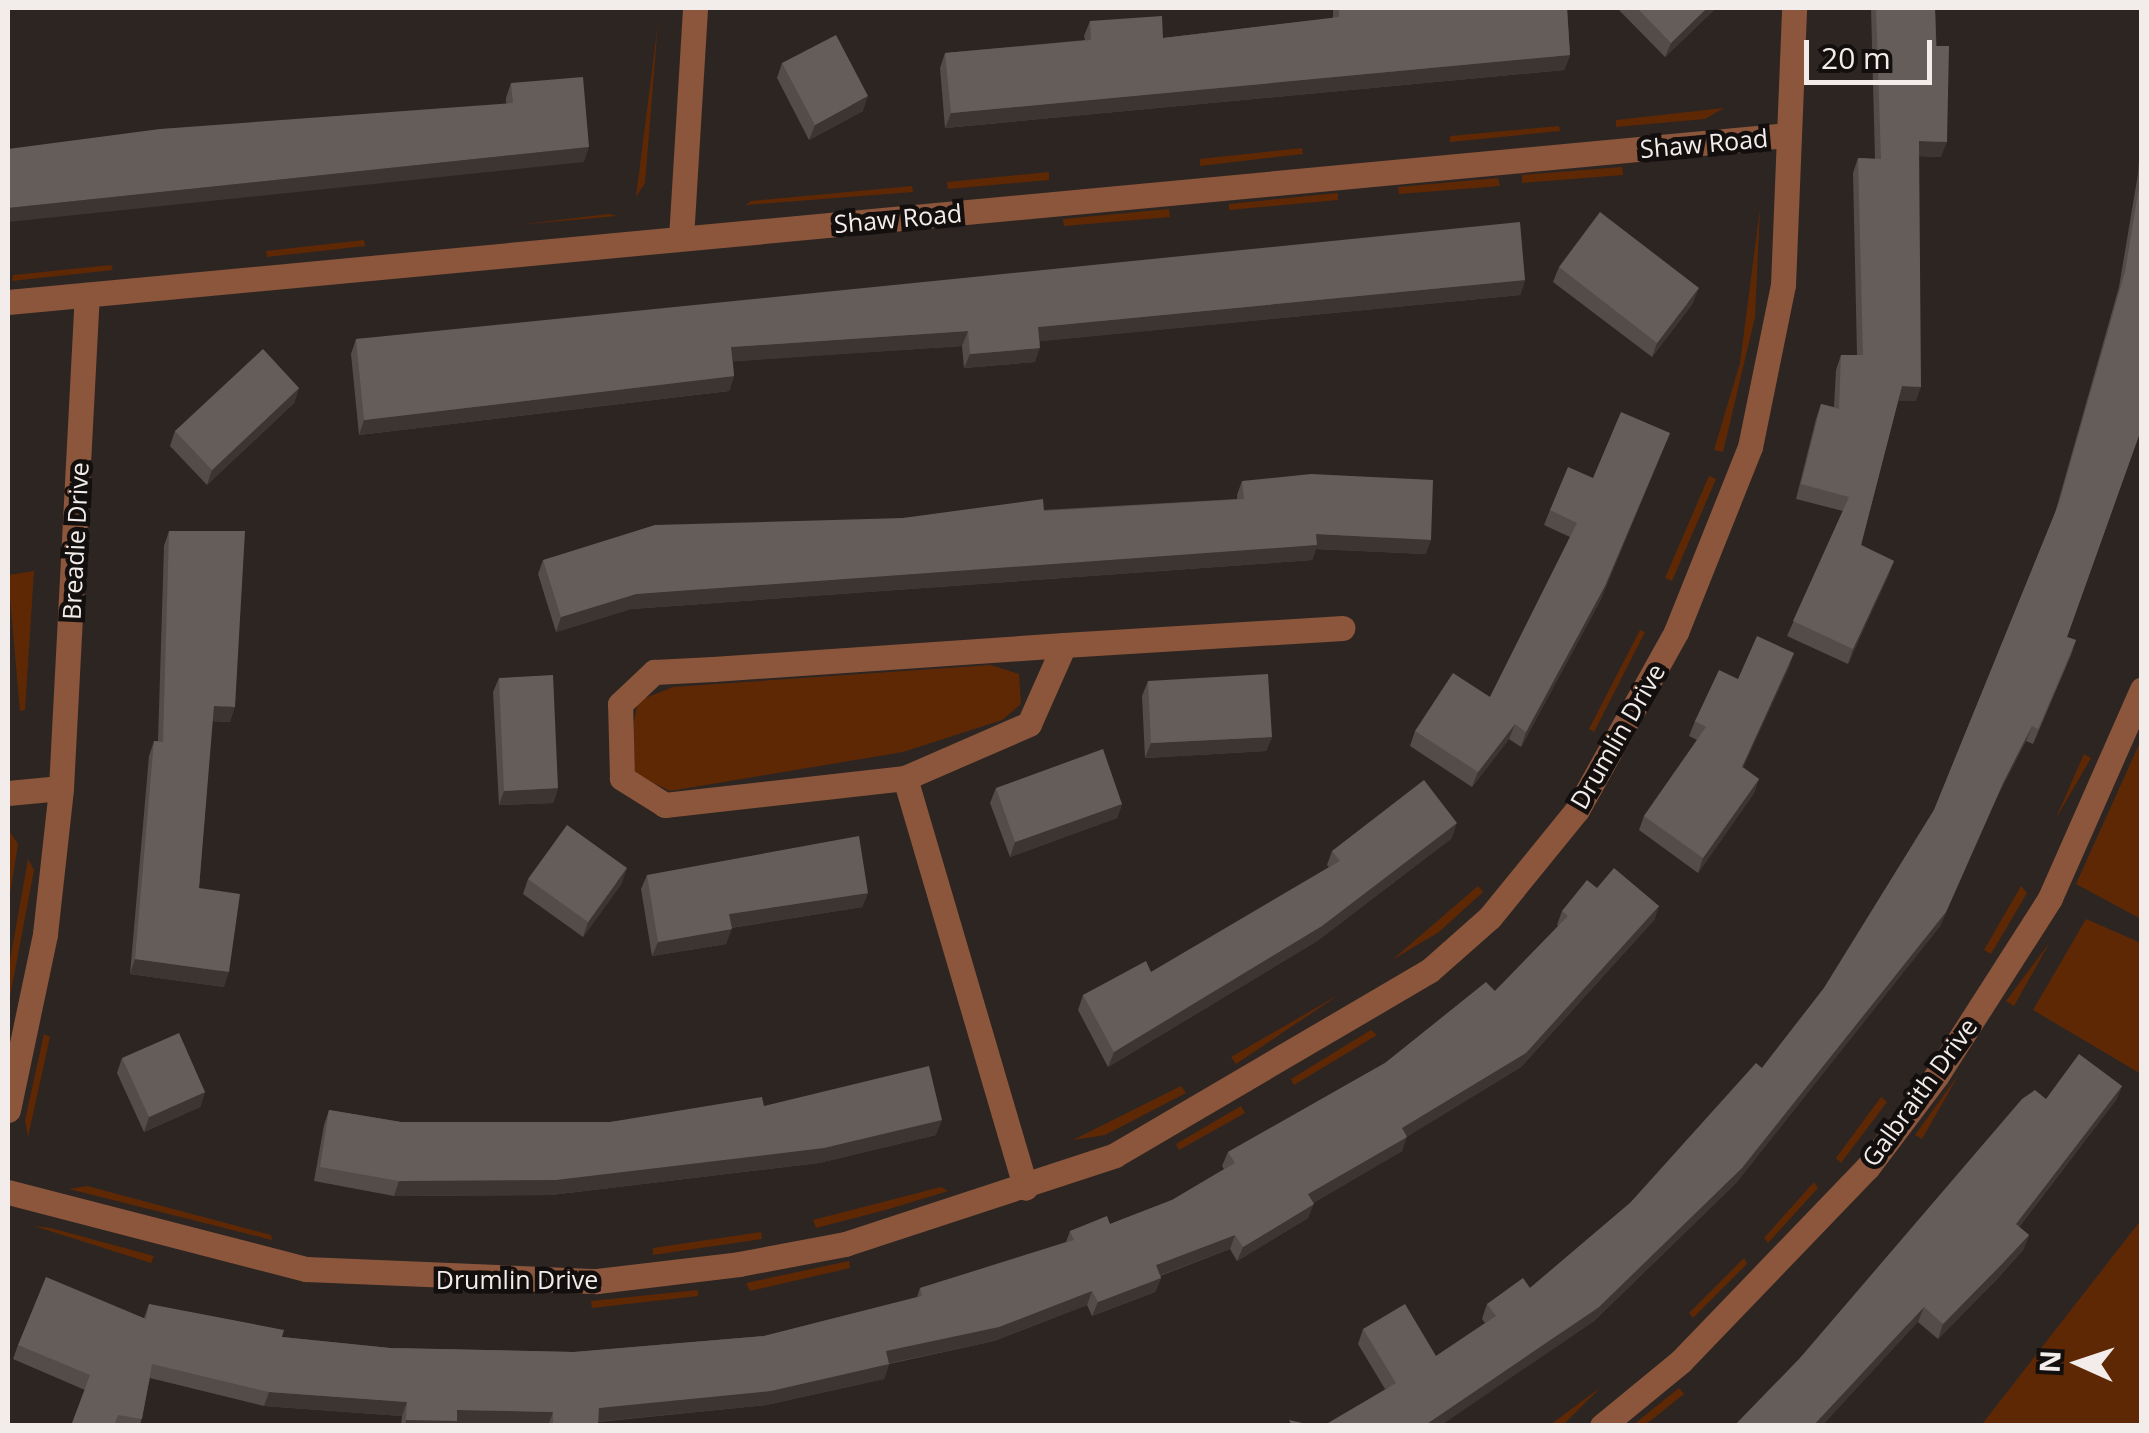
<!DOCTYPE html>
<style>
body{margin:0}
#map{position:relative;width:2149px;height:1433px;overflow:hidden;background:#2d2522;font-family:"Open Sans",sans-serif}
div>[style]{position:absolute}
.green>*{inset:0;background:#5f2805}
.minor>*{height:25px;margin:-12.5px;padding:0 12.5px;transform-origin:12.5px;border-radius:12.5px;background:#8b563b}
.wall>*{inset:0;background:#544c48}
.shaded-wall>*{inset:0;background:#3d3532}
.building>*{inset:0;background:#655d5a}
span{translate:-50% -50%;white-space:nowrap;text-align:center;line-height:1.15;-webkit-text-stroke:9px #130f0e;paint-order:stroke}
.street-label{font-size:25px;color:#f2edea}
.frame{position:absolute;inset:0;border:10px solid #f2edea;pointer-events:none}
.north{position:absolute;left:2029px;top:1313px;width:100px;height:100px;-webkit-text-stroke:8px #130f0e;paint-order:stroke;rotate:273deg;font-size:28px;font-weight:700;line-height:40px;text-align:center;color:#f2edea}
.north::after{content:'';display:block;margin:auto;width:35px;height:45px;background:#f2edea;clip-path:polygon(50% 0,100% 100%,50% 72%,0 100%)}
.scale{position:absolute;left:1804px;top:40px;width:128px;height:45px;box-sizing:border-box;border:5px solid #f2edea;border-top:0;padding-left:12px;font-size:30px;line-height:35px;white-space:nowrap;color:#f2edea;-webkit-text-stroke:8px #130f0e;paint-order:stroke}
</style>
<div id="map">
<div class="green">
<i style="clip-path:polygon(658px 23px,645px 183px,636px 197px)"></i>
<i style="clip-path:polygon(1724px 108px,1705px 119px,1616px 127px,1616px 120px)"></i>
<i style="clip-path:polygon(1559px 126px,1560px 131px,1450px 142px,1450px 136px)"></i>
<i style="clip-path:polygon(1302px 148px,1303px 154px,1200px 166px,1200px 159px)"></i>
<i style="clip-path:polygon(1622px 167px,1623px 175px,1522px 183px,1522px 175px)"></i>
<i style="clip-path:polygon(1049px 172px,1049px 180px,948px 189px,947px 182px)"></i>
<i style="clip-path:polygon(1498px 178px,1500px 186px,1399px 194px,1398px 187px)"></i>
<i style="clip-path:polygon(912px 186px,913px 192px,746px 205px,751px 201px)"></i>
<i style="clip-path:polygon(1338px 193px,1338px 200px,1229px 210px,1229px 204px)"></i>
<i style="clip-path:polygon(1169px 209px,1170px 217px,1064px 226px,1063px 219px)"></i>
<i style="clip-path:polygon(1760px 209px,1755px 317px,1723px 452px,1714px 450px,1740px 363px)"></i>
<i style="clip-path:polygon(609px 214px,617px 216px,516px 225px)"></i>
<i style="clip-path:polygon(364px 240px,365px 246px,267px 257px,266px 251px)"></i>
<i style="clip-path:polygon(111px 265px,113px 270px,12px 281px,13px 275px)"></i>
<i style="clip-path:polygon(1709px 476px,1716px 479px,1672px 581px,1665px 578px)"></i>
<i style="clip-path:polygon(34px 571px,25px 710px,20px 711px,8px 575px)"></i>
<i style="clip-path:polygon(1640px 630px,1645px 632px,1594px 732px,1589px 729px)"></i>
<i style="clip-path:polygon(991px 665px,1019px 674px,1021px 704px,1002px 720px,903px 752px,670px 791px,635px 774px,627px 759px,638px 701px,673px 687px)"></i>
<i style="clip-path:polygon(2141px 740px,2141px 919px,2076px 884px)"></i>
<i style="clip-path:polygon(2084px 754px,2091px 758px,2055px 820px)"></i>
<i style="clip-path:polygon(8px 829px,18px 844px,8px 907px)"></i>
<i style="clip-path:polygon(28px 859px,34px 870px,8px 1007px,8px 972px)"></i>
<i style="clip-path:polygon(1478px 886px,1483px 892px,1439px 932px,1392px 960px)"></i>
<i style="clip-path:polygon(2021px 886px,2027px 893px,1991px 954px,1984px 950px)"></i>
<i style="clip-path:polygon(2086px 919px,2141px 943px,2141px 1074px,2033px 1010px)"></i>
<i style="clip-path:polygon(2050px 942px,2014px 1006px,2006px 1001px)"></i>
<i style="clip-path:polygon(1340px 994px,1236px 1064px,1231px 1057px)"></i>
<i style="clip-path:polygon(1371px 1030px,1377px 1035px,1294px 1085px,1291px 1079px)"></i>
<i style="clip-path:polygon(44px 1034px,50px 1037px,28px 1137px,25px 1120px)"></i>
<i style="clip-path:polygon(1959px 1074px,1922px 1139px,1915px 1135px)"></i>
<i style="clip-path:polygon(1181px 1086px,1186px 1093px,1105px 1135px,1073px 1140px)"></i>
<i style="clip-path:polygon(1881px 1097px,1887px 1102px,1841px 1163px,1836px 1158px)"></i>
<i style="clip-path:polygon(1241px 1106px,1245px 1113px,1179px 1150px,1176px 1144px)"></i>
<i style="clip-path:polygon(1814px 1182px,1818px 1188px,1768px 1243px,1764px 1238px)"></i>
<i style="clip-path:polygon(87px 1186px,271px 1235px,272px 1240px,69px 1189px)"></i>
<i style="clip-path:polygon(941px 1187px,948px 1191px,889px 1209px,816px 1228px,813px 1220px)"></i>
<i style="clip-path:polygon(2141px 1220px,2141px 1425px,1980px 1425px,1983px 1423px)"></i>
<i style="clip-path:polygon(34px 1226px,51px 1228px,154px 1256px,151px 1263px)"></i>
<i style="clip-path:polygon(761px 1232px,762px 1239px,653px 1255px,653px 1248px)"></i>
<i style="clip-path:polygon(1744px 1258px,1747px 1264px,1693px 1318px,1689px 1313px)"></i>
<i style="clip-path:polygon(849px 1261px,850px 1268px,750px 1291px,746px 1283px)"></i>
<i style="clip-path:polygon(698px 1290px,698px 1296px,592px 1308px,591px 1301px)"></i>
<i style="clip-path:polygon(1601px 1387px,1563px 1425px,1550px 1425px)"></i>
<i style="clip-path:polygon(1679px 1388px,1684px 1394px,1645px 1425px,1633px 1425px)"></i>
</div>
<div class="minor">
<i style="left:681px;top:238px;width:230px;rotate:-86.5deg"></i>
<i style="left:8px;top:302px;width:1788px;rotate:-5.36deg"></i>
<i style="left:1064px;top:645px;width:86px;rotate:113.9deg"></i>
<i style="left:1029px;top:724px;width:135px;rotate:156.5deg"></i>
<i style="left:905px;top:778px;width:242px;rotate:173.6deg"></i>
<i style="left:665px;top:805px;width:51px;rotate:-147.9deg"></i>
<i style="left:622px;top:778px;width:74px;rotate:-91.5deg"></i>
<i style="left:620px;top:704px;width:47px;rotate:-43.3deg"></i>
<i style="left:654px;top:672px;width:59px;rotate:-2.9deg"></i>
<i style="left:713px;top:669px;width:352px;rotate:-3.9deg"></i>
<i style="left:1064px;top:645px;width:279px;rotate:-3.5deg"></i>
<i style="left:905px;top:778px;width:427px;rotate:73.6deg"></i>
<i style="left:8px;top:793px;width:53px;rotate:-5.4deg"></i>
<i style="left:8px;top:1110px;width:180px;rotate:-78.1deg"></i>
<i style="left:45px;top:934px;width:147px;rotate:-83.7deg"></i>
<i style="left:61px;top:788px;width:494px;rotate:-87deg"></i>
<i style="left:8px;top:1192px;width:308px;rotate:14.5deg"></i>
<i style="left:306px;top:1269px;width:291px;rotate:2.4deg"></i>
<i style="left:597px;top:1281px;width:143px;rotate:-6.8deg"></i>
<i style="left:739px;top:1264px;width:108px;rotate:-10.7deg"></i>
<i style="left:845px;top:1244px;width:284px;rotate:-18.2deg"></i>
<i style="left:1115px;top:1155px;width:364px;rotate:-30.4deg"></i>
<i style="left:1429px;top:971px;width:81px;rotate:-41.5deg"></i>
<i style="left:1490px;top:917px;width:138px;rotate:-50.9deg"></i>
<i style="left:1577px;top:810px;width:204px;rotate:-60.9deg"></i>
<i style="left:1676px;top:632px;width:199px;rotate:-68.2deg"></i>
<i style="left:1750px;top:447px;width:165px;rotate:-78.5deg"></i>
<i style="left:1783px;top:285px;width:277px;rotate:-87.7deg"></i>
<i style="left:1602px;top:1426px;width:102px;rotate:-39.4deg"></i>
<i style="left:1681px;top:1361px;width:268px;rotate:-46.1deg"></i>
<i style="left:1867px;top:1168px;width:116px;rotate:-53deg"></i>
<i style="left:1937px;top:1075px;width:210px;rotate:-57.4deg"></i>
<i style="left:2050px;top:898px;width:228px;rotate:-66.2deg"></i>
</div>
<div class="wall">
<i style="clip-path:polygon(1333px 8px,1567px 8px,1570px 55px,1564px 70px,945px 128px,940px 68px,945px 53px,1085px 40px,1084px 36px,1090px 21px,1163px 38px,1333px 18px)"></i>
<i style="clip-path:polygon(1617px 8px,1716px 8px,1665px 57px)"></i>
<i style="clip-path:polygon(1871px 8px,1935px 8px,1941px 157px,1919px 156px,1916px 401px,1898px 401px,1861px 545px,1894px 561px,1848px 664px,1787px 636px,1843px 511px,1796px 499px,1816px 419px,1821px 404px,1834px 407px,1836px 370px,1841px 355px,1857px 355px,1853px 173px,1858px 158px,1875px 159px)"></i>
<i style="clip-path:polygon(782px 63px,863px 111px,809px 140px,777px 78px)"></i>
<i style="clip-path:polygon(511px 83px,584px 162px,506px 103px,506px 98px)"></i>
<i style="clip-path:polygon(2142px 121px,2142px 427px,2067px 637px,2076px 640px,2071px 655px,2033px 744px,2026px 741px,1998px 795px,1940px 926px,1736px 1183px,1593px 1322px,1385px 1389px,1358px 1344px,1363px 1329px,1436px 1356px,1485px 1323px,1482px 1319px,1487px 1304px,1530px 1288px,1630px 1203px,1762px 1068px,1824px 988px,1934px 810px,2055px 513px,2119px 287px,2138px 174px)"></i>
<i style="clip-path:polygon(1559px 267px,1693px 303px,1652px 357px,1553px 282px)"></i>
<i style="clip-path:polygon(1525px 280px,1520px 295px,1040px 341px,1035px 362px,964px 368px,962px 346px,733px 361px,734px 376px,729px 391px,359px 435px,351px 354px,356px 339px)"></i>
<i style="clip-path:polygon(299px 388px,294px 403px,207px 485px,170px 446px,175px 431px)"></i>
<i style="clip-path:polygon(1670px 433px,1600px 601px,1521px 747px,1509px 739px,1472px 787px,1410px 746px,1415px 731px,1490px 697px,1570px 537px,1544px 525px,1550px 510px,1593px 478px)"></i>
<i style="clip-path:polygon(1242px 481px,1426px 554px,1316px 549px,1312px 560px,631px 609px,556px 632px,538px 574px,543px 560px,903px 518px,1237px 499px,1237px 495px)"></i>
<i style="clip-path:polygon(169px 531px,230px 722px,212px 721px,199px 888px,224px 987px,130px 974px,149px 756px,154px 741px,158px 741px,164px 546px)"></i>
<i style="clip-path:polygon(1794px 653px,1743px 767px,1759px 779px,1754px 793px,1698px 873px,1639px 830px,1644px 816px,1697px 740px,1689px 736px,1695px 721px,1738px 679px)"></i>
<i style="clip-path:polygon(499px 678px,558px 788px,553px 803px,499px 805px,493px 692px)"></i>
<i style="clip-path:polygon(1148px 681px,1272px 737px,1266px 751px,1145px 758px,1142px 696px)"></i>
<i style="clip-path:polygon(996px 788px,1122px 804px,1117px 818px,1010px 857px,990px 803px)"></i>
<i style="clip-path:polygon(1452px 838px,1317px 941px,1108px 1067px,1078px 1010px,1083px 995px,1151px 972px,1329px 867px,1327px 865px,1332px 851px)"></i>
<i style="clip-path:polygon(647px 875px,868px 893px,862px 907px,731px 928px,726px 944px,652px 956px,641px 889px)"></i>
<i style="clip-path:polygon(528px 879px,622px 883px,583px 937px,523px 894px)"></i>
<i style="clip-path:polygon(1597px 888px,1659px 906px,1654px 920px,1521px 1067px,1406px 1137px,1402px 1151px,1313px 1203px,1308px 1218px,1237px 1261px,1230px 1249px,1160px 1276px,1161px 1278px,1155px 1292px,1092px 1316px,1087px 1305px,994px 1341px,889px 1364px,884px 1379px,766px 1405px,598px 1422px,598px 1426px,401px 1426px,402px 1416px,264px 1406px,150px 1378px,140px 1426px,71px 1426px,85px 1390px,13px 1359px,18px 1345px,144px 1318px,149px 1304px,282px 1337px,390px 1348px,574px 1352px,764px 1336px,917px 1297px,920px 1288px,1066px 1242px,1070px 1231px,1110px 1224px,1172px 1200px,1224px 1169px,1222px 1166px,1228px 1152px,1385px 1063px,1495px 991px,1558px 926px,1557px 925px,1562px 911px)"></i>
<i style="clip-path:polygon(122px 1058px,205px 1092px,200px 1107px,144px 1132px,117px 1073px)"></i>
<i style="clip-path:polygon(2122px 1086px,2116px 1100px,2019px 1227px,2029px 1235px,2023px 1250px,1998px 1278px,1938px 1339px,1918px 1322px,1800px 1358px,2046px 1099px)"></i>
<i style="clip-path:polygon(764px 1106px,936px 1135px,819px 1163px,551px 1195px,394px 1196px,314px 1181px,324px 1125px,329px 1110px,401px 1122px,610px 1122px)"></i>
</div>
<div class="shaded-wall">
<i style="clip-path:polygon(1707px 8px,1716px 8px,1665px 57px,1671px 43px)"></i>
<i style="clip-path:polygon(1570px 55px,1564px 70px,945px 128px,951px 113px)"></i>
<i style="clip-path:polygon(868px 96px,863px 111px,809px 140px,815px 125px)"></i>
<i style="clip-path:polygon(1919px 141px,1947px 142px,1941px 157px,1913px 156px)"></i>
<i style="clip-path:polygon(589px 147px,584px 162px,8px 222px,8px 208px)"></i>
<i style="clip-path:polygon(1525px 280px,1520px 295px,1033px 342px,1038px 327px)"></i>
<i style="clip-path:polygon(1699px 288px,1693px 303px,1652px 357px,1657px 343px)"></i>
<i style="clip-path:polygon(968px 331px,962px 346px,726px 362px,731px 347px)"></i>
<i style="clip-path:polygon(1040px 348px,1035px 362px,964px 368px,970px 354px)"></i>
<i style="clip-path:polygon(734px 376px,729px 391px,359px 435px,364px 420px)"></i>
<i style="clip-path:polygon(1902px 386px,1921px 387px,1916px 401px,1897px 401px)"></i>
<i style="clip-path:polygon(299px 388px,294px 403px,207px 485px,212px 470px)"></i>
<i style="clip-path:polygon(1670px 433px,1600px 601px,1521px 747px,1526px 732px)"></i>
<i style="clip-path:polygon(1316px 534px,1431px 540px,1426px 554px,1316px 549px,1312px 560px,631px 609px,556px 632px,561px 617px,636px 594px)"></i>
<i style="clip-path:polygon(1894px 561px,1889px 575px,1848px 664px,1853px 649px)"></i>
<i style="clip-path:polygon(1794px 653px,1789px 668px,1737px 781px,1742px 767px)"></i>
<i style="clip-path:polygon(214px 706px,235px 707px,230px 722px,208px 721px)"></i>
<i style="clip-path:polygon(1515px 724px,1509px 739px,1472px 787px,1478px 772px)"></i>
<i style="clip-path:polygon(2032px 726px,2026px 741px,1998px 795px,1940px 926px,1736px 1183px,1593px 1322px,1440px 1426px,1424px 1426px,1599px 1307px,2004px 781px)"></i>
<i style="clip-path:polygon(1272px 737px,1266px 751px,1145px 758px,1151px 743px)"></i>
<i style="clip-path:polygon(1759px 779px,1754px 793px,1698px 873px,1703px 858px)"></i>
<i style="clip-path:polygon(558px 788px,553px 803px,499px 805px,504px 791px)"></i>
<i style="clip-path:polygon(1122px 804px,1117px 818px,1010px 857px,1015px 842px)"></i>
<i style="clip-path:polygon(1457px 823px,1452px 838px,1317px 941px,1108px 1067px,1114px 1052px)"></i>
<i style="clip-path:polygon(627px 868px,622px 883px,583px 937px,588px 922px)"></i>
<i style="clip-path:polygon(868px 893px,862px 907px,724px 929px,729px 914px)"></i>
<i style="clip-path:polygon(1659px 906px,1654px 920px,1521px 1067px,1397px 1143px,1402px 1128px)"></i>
<i style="clip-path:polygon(732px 929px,726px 944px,652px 956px,658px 942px)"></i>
<i style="clip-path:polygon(135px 959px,229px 972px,224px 987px,130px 974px)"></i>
<i style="clip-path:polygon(2122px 1086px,2116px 1100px,2010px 1238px,2016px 1224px)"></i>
<i style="clip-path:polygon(205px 1092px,200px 1107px,144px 1132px,149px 1117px)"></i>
<i style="clip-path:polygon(942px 1120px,936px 1135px,819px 1163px,551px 1195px,394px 1196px,399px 1181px)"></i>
<i style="clip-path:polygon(1407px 1137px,1402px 1151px,1303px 1209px,1308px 1194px)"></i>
<i style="clip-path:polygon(1314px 1204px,1308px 1218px,1237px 1261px,1243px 1247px)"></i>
<i style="clip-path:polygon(1235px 1235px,1230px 1249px,1150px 1279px,1156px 1265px)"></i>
<i style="clip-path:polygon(2029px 1235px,2023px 1250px,1998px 1278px,1938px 1339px,1943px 1324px)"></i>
<i style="clip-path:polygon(1161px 1278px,1155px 1292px,1092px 1316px,1098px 1302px)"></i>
<i style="clip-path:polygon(1092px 1291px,1087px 1305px,994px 1341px,881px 1365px,886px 1351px)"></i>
<i style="clip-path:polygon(1924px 1307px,1918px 1322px,1822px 1426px,1813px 1426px)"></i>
<i style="clip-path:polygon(889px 1364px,884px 1379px,766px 1405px,594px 1422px,599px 1408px)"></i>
<i style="clip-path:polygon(269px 1392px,407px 1402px,402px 1416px,264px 1406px)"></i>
<i style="clip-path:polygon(457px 1410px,553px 1412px,548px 1426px,405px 1426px,406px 1420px)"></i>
</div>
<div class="building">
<i style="clip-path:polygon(1339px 8px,1567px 8px,1570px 55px,951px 113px,945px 53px,1091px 40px,1090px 21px,1162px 16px,1163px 38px,1339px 17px)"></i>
<i style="clip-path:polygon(1637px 8px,1707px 8px,1671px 43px)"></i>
<i style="clip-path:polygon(1876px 8px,1935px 8px,1936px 46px,1949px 46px,1947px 142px,1919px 141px,1921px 387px,1902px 386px,1861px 545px,1894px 561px,1853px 649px,1793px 621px,1849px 497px,1801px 484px,1821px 404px,1839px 409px,1841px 355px,1863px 355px,1858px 158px,1881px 159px)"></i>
<i style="clip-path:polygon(836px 35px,868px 96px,815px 125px,782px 63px)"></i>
<i style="clip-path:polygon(583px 77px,589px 147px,8px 208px,8px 149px,160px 129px,513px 103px,511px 83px)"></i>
<i style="clip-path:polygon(2142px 169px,2142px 427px,2067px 637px,2076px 640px,2038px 729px,2032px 726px,2004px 781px,1946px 912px,1742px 1168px,1599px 1307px,1424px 1426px,1323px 1426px,1396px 1383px,1363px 1329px,1405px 1304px,1436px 1356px,1496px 1316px,1487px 1304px,1523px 1278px,1530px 1288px,1630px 1203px,1756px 1063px,1762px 1068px,1824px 988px,1934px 810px,2059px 503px,2125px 272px)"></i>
<i style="clip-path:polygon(1600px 212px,1699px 288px,1657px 343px,1559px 267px)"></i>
<i style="clip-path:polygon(1520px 222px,1525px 280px,1038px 327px,1040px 348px,970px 354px,968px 331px,731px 347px,734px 376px,364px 420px,356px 339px)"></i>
<i style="clip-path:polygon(263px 349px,299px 388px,212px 470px,175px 431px)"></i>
<i style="clip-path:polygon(1621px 412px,1670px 433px,1605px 586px,1526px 732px,1515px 724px,1478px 772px,1415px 731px,1453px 673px,1490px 697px,1577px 523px,1550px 510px,1568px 467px,1593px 478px)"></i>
<i style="clip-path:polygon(1311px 474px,1433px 480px,1431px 540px,1316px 534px,1317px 545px,636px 594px,561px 617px,543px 560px,655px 525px,903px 518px,1043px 499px,1044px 511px,1244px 499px,1242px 481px)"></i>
<i style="clip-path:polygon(169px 531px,245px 531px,235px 707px,214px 706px,199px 888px,240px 894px,229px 972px,135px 959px,154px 741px,163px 742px)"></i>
<i style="clip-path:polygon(1757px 636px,1794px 653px,1742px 767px,1759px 779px,1703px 858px,1644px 816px,1706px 727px,1695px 721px,1719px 670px,1738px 679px)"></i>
<i style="clip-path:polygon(1268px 674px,1272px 737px,1151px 743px,1148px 681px)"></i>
<i style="clip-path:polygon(553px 675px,558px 788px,504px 791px,499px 678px)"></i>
<i style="clip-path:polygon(1103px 749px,1122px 804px,1015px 842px,996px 788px)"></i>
<i style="clip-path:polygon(1424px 780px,1457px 823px,1322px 926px,1114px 1052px,1083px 995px,1146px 961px,1151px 972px,1340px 861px,1332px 851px)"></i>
<i style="clip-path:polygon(567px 825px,627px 868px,588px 922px,528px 879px)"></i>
<i style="clip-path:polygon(859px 836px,868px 893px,729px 914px,732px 929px,658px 942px,647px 875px)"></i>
<i style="clip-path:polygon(1614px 868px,1659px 906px,1526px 1053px,1402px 1128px,1407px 1137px,1308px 1194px,1314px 1204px,1243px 1247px,1235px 1235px,1156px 1265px,1161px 1278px,1098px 1302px,1092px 1291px,999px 1327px,886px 1351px,889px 1364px,771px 1391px,599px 1408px,598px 1426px,553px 1426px,553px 1412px,457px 1410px,457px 1421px,406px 1420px,407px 1402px,269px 1392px,152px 1364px,142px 1419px,118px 1415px,114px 1426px,71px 1426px,90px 1375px,18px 1345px,46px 1277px,146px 1319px,149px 1304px,284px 1330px,282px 1337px,390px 1348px,574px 1352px,764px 1336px,922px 1296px,920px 1288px,1074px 1240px,1070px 1231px,1107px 1216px,1110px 1224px,1172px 1200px,1235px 1163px,1228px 1152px,1385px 1063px,1486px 982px,1495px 991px,1568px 916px,1562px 911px,1587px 880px,1597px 888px)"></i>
<i style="clip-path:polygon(179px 1033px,205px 1092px,149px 1117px,122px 1058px)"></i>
<i style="clip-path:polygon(2079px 1054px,2122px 1086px,2016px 1224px,2029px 1235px,2003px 1263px,1943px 1324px,1924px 1307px,1813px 1426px,1734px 1426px,1800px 1358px,2022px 1099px,2035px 1090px,2046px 1099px)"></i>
<i style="clip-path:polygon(929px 1066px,942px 1120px,824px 1148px,556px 1180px,399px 1181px,320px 1167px,329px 1110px,401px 1122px,610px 1122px,762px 1097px,764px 1106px)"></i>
<i style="clip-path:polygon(1289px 1420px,1316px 1426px,1292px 1426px)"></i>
</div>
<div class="street-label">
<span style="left:1704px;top:143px;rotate:-5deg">Shaw Road</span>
<span style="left:898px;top:218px;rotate:-5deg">Shaw Road</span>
<span style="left:75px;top:541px;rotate:-87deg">Breadie Drive</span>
<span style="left:1617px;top:736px;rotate:-60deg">Drumlin Drive</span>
<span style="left:1919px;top:1092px;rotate:-54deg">Galbraith Drive</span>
<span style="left:517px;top:1279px">Drumlin Drive</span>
</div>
<div class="frame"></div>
<div class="north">N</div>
<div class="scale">20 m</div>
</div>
